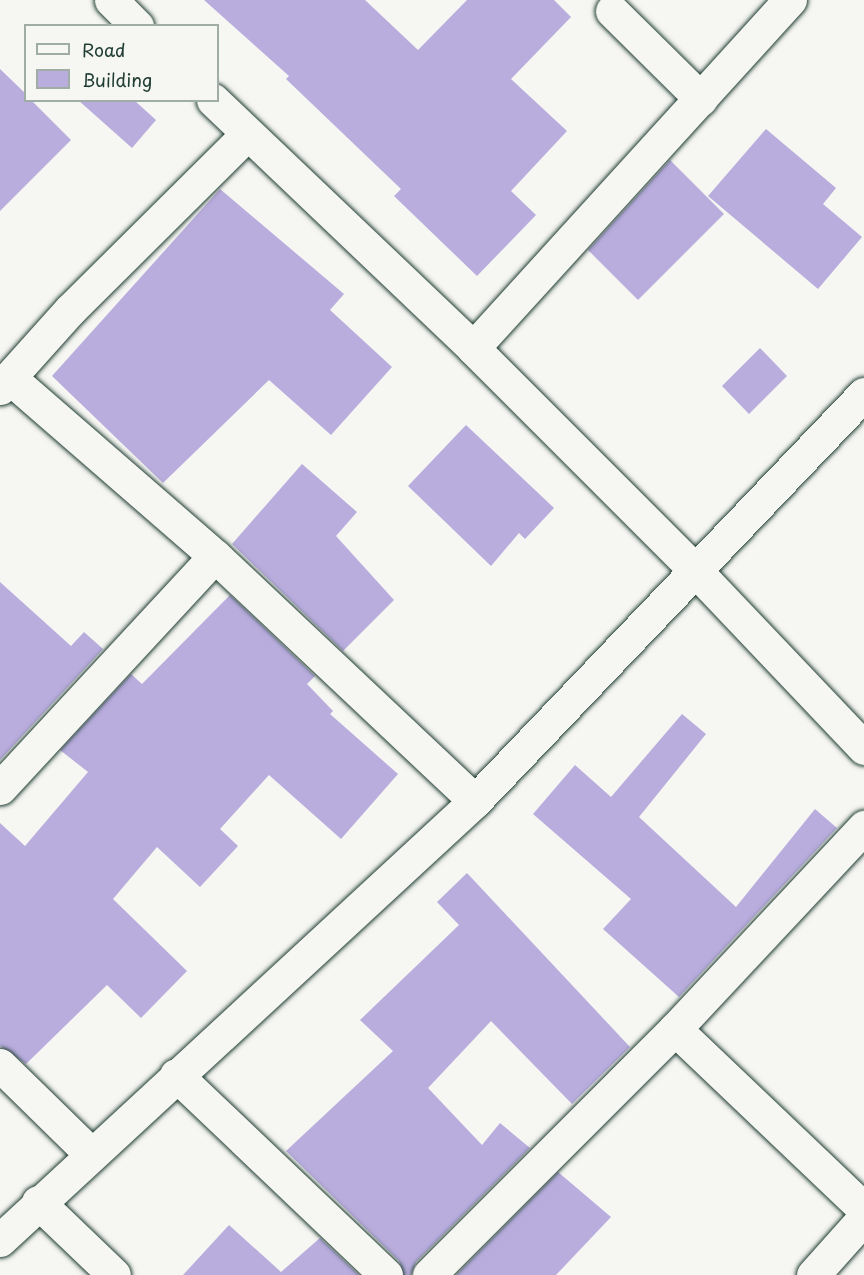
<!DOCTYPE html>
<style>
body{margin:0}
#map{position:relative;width:864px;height:1275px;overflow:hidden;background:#f6f6f2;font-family:"Playpen Sans",sans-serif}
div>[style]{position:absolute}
.building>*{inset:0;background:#b9adde}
.roads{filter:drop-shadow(0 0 2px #1f3d34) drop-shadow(0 0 2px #1f3d34)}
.minor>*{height:33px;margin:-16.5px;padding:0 16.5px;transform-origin:16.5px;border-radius:16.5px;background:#f6f6f2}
span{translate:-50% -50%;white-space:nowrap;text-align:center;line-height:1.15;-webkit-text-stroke:4.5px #f6f6f2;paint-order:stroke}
.legend{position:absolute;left:24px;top:24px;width:195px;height:78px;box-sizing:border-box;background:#f6f6f2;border:2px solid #a0aca6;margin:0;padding:8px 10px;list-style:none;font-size:18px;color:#1f3d34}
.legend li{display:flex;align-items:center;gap:12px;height:30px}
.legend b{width:30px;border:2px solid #a0aca6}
</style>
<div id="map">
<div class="building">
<i style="clip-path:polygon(204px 0,365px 0,418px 50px,467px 0,554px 0,571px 17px,511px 79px,567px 131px,511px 191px,536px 215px,477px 276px,394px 196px,401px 189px,286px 79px,289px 76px)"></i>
<i style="clip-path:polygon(0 69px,26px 94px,26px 100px,31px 100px,71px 140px,0 211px)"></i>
<i style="clip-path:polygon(78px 100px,134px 100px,156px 120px,132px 148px)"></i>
<i style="clip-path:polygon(766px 129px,836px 188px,823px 204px,862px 237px,818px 289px,708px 196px)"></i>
<i style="clip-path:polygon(670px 160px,724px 214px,638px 300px,588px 250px)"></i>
<i style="clip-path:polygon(220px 189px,344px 294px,330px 310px,392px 367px,331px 435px,269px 380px,163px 483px,52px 376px)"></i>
<i style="clip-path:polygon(760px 348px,787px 376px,749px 414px,722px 386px)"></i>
<i style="clip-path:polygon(466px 425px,554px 508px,525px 539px,519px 533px,491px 566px,408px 486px)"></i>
<i style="clip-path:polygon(302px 464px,357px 512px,336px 536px,394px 600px,343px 651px,232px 544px)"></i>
<i style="clip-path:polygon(0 582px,71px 646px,84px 632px,103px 649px,0 760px)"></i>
<i style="clip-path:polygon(230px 595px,315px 676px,307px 684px,333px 711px,330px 714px,398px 774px,341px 839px,269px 775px,220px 829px,238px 846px,200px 887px,157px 847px,113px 899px,187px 971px,141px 1018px,107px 985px,26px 1064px,0 1046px,0 823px,25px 846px,88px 772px,60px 750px,131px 674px,142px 684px)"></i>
<i style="clip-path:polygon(682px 714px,706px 734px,639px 817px,736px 907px,815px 809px,837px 828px,679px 997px,603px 929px,631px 899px,533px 814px,575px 765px,611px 797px)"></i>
<i style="clip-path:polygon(467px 873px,630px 1047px,572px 1104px,491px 1021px,428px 1088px,482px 1145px,500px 1123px,530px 1148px,416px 1262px,411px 1275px,404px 1275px,399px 1261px,286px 1151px,393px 1051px,360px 1020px,459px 925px,437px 902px)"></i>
<i style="clip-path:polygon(558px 1172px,611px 1217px,556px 1275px,456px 1275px)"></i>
<i style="clip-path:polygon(229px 1225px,281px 1272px,320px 1238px,359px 1275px,183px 1275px)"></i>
</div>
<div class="roads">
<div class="minor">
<i style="left:111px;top:0;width:37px;rotate:45deg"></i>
<i style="left:612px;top:11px;width:125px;rotate:44.7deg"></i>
<i style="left:213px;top:100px;width:359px;rotate:43.6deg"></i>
<i style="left:473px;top:348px;width:315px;rotate:45deg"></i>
<i style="left:696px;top:571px;width:244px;rotate:46.5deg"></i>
<i style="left:473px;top:348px;width:471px;rotate:-47.7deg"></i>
<i style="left:10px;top:378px;width:271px;rotate:41deg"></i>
<i style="left:215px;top:556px;width:357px;rotate:43.3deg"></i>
<i style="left:0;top:388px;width:106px;rotate:-48.1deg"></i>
<i style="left:71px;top:309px;width:248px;rotate:-44.8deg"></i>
<i style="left:0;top:788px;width:316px;rotate:-47.2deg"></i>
<i style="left:675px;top:1029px;width:261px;rotate:43.6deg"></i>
<i style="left:0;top:1065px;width:126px;rotate:44.4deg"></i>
<i style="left:176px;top:1075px;width:290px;rotate:43.6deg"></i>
<i style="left:38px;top:1202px;width:105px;rotate:43.8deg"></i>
<i style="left:0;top:1240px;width:647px;rotate:-42.74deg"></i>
<i style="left:475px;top:801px;width:563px;rotate:-46.3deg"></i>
<i style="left:429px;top:1275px;width:348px;rotate:-45deg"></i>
<i style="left:675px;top:1029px;width:277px;rotate:-46.9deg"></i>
<i style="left:813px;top:1275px;width:76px;rotate:-48.2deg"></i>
</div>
</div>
<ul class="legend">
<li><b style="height:8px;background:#f6f6f2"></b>Road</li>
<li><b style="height:16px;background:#b9adde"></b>Building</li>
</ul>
</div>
